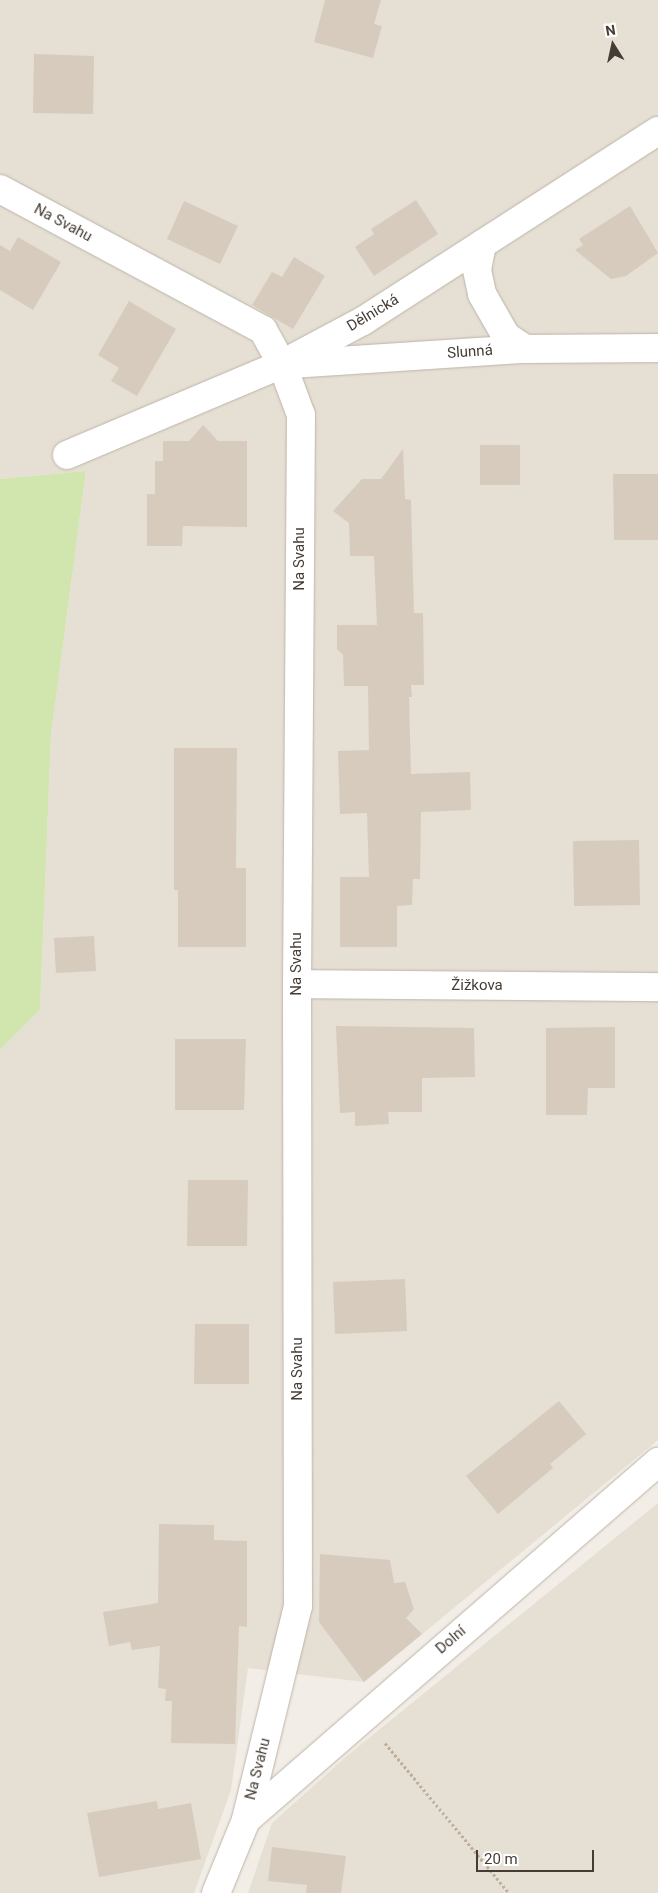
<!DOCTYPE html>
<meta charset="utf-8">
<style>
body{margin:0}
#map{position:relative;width:658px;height:1893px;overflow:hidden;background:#f2ede6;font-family:Roboto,sans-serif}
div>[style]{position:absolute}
.residential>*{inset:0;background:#e6dfd4}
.green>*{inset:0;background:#d1e6af}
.building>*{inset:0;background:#d7cbbe}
.path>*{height:3px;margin-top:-1.5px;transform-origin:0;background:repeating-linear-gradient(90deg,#bfaf9a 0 2.5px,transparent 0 5px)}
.roads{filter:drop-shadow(0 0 1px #bdb4a8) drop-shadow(0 0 1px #bdb4a8)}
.minor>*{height:28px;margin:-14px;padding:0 14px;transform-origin:14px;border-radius:14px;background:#fff}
span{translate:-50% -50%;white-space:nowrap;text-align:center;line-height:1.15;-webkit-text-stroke:4.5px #fff;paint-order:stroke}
.street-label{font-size:15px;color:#453d35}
.north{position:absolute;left:588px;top:20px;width:50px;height:50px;-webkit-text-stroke:4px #fff;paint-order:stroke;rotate:350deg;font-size:14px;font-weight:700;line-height:20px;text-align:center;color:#453d35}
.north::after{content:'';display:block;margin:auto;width:18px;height:22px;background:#453d35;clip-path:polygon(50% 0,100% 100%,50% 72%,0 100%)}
.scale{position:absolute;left:476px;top:1850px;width:118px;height:22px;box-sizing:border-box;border:2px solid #453d35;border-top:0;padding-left:6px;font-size:15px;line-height:18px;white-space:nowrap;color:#453d35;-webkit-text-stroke:4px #fff;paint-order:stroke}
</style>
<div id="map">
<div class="residential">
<i style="clip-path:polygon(0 0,658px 0,658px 1440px,364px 1682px,248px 1668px,231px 1790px,194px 1893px,0 1893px,0 1050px,40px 1010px,51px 735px,86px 471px,0 479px)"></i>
<i style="clip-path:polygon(658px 1503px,658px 1893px,248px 1893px,272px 1823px,348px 1755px)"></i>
</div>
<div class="green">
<i style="clip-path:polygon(86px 471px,51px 735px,40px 1010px,0 1050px,0 479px)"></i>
</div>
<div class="building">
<i style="clip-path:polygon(325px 0,381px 0,374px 24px,382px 26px,373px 58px,314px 42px)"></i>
<i style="clip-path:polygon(34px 54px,94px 56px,93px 114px,33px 113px)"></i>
<i style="clip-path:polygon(416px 200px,438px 234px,374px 276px,355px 247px,374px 234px,371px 229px)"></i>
<i style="clip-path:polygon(184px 201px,238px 226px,220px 264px,167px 239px)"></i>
<i style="clip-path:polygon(630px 206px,658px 253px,626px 276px,611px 279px,575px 250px,583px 245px,579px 239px)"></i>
<i style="clip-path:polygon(18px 237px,61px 262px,33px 310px,0 290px,0 245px,10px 251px)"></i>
<i style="clip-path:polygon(294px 257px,325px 276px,293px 329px,252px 305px,272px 272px,282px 277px)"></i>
<i style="clip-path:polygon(129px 301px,176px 329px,137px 396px,111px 381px,119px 368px,98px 355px)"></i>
<i style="clip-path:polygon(203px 425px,218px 441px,247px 441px,247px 527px,183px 526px,182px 546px,147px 546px,147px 494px,155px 494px,155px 461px,163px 461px,163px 441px,189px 441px)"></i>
<i style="clip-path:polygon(480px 445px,520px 445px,520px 485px,480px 485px)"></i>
<i style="clip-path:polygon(403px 449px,405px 499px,411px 500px,414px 613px,423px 613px,424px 685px,411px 685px,412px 697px,409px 697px,411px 774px,470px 772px,471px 810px,421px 812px,420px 879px,413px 879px,412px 905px,397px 906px,397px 947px,340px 947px,340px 877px,369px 877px,367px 813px,340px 814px,338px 751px,369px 750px,368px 686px,344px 686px,343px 655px,337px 649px,337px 625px,377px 625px,374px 556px,350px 556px,349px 523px,333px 511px,362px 479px,381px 479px)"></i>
<i style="clip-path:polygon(613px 474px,658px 474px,658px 540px,614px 540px)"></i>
<i style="clip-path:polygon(174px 748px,237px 748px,236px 868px,246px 868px,246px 947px,178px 947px,178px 890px,174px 890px)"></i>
<i style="clip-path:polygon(639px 840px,640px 905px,574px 906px,573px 841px)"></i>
<i style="clip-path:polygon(94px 936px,96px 971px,56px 973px,54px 938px)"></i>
<i style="clip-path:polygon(336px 1026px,474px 1028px,475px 1077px,422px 1078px,422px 1112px,388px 1112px,389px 1124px,355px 1126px,355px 1112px,340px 1113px)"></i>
<i style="clip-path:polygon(615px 1027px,615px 1088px,588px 1088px,587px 1115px,546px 1115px,546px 1028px)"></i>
<i style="clip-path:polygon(175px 1039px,246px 1039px,244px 1110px,175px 1110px)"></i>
<i style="clip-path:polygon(188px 1180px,248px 1180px,247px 1246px,187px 1246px)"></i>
<i style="clip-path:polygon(405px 1279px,407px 1331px,335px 1334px,333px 1282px)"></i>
<i style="clip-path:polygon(195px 1324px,249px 1324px,249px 1384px,194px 1384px)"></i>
<i style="clip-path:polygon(559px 1401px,586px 1434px,550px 1464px,553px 1468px,498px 1514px,466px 1476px)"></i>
<i style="clip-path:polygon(159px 1524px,214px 1525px,214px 1540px,247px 1541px,247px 1627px,239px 1626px,235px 1744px,171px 1743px,172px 1701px,165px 1701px,166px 1689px,158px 1688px,160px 1646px,132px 1650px,130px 1642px,109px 1646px,103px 1612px,158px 1603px)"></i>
<i style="clip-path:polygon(320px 1554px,390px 1560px,394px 1583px,405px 1582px,414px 1609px,406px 1618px,422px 1634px,364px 1682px,319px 1622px)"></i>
<i style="clip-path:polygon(157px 1801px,158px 1809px,191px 1803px,201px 1859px,99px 1877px,87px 1813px)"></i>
<i style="clip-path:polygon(272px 1847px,346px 1856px,341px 1893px,306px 1893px,307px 1885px,268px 1881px)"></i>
</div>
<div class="path">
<i style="left:385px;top:1743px;width:195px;rotate:50.4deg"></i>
</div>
<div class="roads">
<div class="minor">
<i style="left:0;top:189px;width:298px;rotate:28.2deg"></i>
<i style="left:263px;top:330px;width:39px;rotate:61deg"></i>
<i style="left:282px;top:364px;width:54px;rotate:69.6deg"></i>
<i style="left:301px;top:415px;width:569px;rotate:90.4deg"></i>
<i style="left:297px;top:984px;width:622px;rotate:89.91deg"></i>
<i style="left:298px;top:1606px;width:220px;rotate:103.7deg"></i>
<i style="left:246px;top:1820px;width:79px;rotate:112.3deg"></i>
<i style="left:482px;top:244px;width:26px;rotate:101deg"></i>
<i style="left:477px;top:270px;width:25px;rotate:78deg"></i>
<i style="left:482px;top:294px;width:48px;rotate:60.3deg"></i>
<i style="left:506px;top:336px;width:23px;rotate:34deg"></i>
<i style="left:291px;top:364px;width:234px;rotate:-3.7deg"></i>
<i style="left:525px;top:349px;width:133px;rotate:-0.4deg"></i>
<i style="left:67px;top:455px;width:233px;rotate:-22.9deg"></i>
<i style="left:282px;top:364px;width:92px;rotate:-28deg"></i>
<i style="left:363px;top:321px;width:351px;rotate:-32.8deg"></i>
<i style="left:297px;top:984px;width:361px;rotate:0.5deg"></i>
<i style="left:246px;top:1820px;width:546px;rotate:-40.99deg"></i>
</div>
</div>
<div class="street-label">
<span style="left:63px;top:223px;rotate:28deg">Na Svahu</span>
<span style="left:373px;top:313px;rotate:-31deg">Dělnická</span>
<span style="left:470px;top:352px;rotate:-4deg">Slunná</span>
<span style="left:300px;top:559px;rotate:-90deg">Na Svahu</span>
<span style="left:297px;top:964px;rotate:-90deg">Na Svahu</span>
<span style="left:477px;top:986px">Žižkova</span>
<span style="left:298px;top:1369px;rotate:-90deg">Na Svahu</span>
<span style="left:451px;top:1640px;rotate:-41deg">Dolní</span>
<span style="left:258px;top:1769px;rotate:-76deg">Na Svahu</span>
</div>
<div class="north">N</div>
<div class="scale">20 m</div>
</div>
